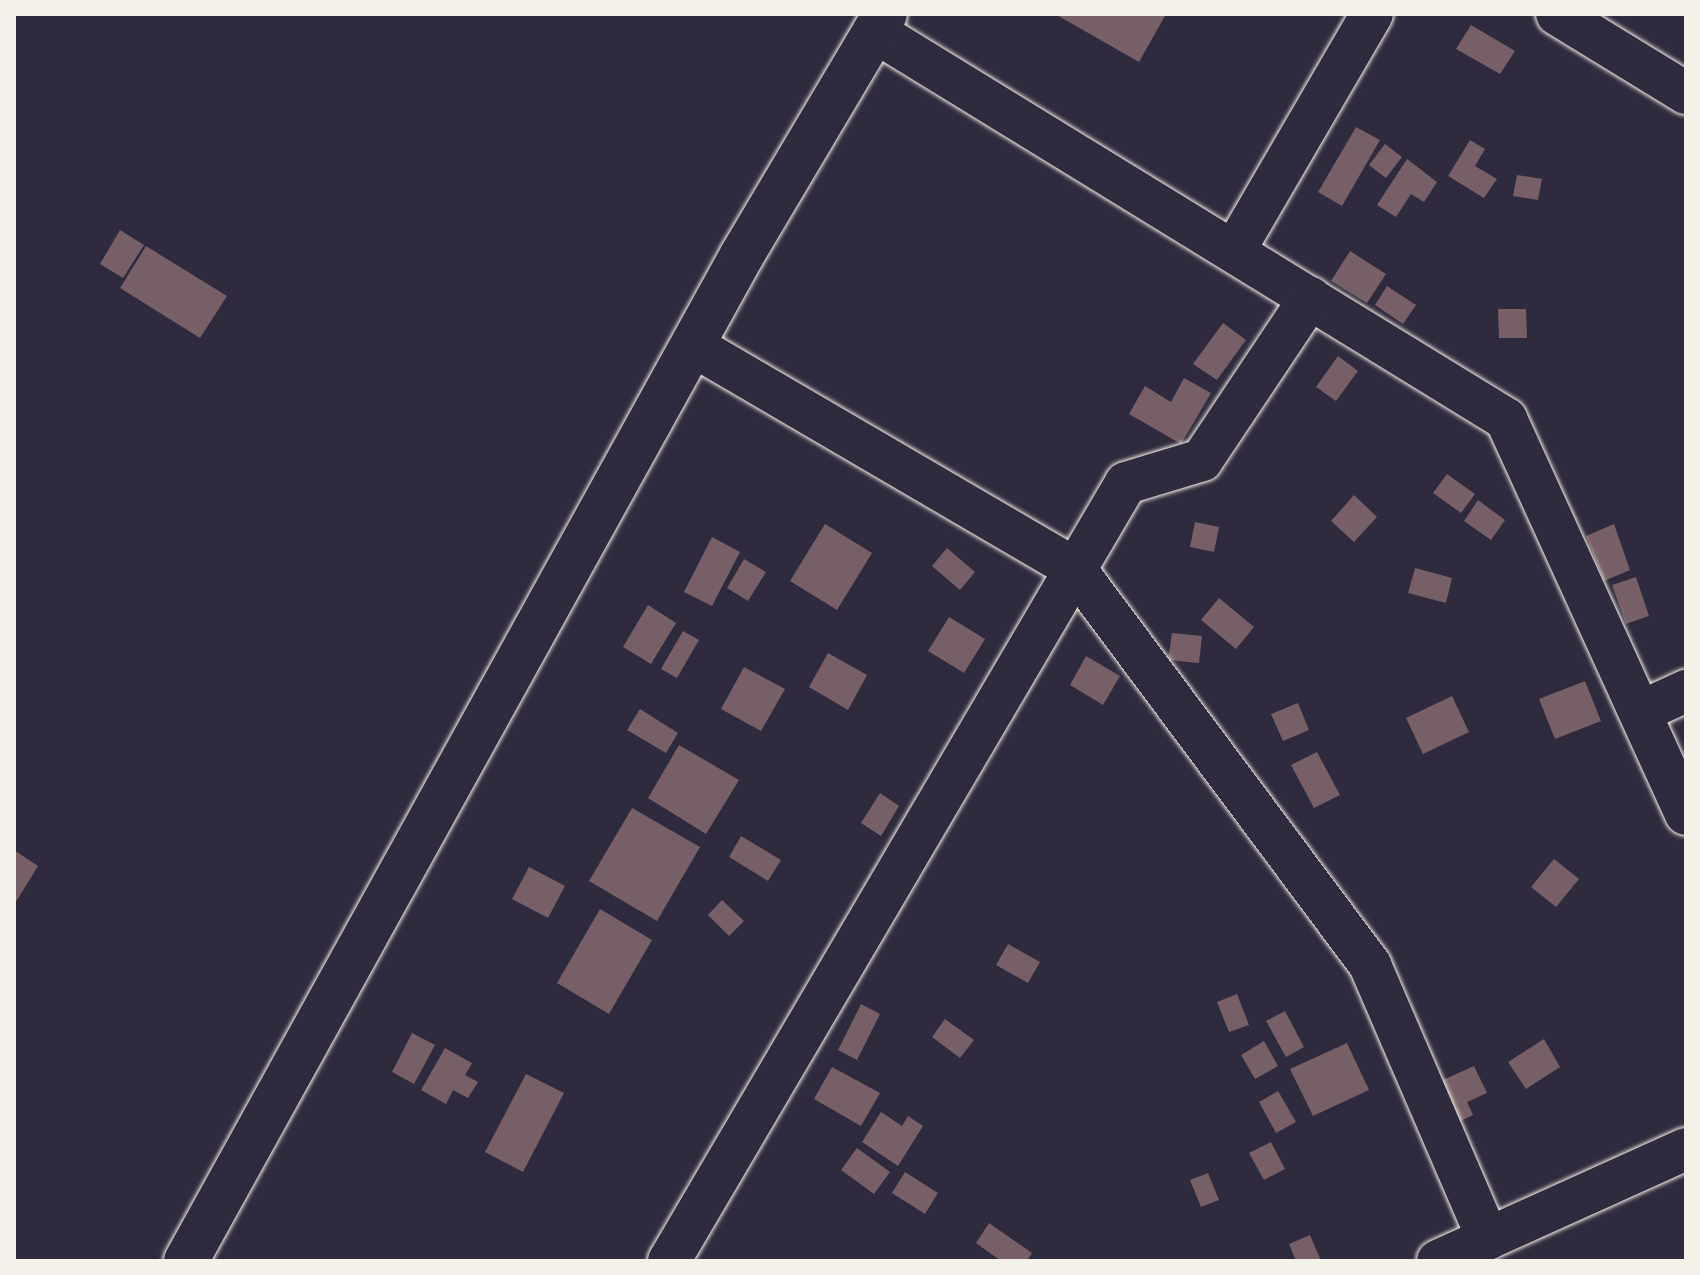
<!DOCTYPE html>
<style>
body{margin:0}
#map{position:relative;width:1700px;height:1275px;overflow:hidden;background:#2f2a3d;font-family:"Architects Daughter",sans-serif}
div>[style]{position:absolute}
.building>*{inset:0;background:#765f67}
.roads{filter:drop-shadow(0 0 2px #f4f1e8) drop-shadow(0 0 2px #f4f1e8)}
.street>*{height:42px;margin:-21px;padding:0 21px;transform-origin:21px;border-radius:21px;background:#2f2a3d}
.secondary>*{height:44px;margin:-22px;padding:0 22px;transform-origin:22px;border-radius:22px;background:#2f2a3d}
span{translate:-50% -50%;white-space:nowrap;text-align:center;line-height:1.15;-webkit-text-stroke:7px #2f2a3d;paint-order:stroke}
.frame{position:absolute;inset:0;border:16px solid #f4f1e8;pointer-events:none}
</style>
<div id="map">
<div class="building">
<i style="clip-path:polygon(1055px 14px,1166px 14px,1139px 62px)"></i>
<i style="clip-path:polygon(1471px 25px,1515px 51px,1500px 74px,1456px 49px)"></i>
<i style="clip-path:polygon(1356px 127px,1380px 140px,1342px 206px,1318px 192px)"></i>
<i style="clip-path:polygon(1470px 140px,1485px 149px,1475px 166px,1497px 179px,1484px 198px,1448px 176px)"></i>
<i style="clip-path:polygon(1385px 144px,1402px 157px,1386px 178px,1369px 165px)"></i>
<i style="clip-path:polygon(1407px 159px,1437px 182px,1424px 202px,1411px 194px,1396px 217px,1377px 205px)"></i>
<i style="clip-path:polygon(1517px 175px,1542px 179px,1538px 200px,1513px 196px)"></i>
<i style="clip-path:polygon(120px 230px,144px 245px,123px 278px,100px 264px)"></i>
<i style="clip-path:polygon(146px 246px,227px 296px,200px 338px,120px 288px)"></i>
<i style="clip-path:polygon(1350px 251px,1386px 274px,1367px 303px,1331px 281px)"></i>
<i style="clip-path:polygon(1387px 286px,1416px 305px,1403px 324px,1375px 305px)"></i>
<i style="clip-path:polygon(1498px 309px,1526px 309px,1527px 338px,1499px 338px)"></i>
<i style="clip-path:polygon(1223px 323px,1246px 340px,1217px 380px,1193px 364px)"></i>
<i style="clip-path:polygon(1338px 356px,1358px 371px,1336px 401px,1316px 387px)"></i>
<i style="clip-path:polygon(1184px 378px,1211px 393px,1181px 444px,1129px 414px,1145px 386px,1171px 402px)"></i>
<i style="clip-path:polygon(1447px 474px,1475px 494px,1461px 513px,1433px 493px)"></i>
<i style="clip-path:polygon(1354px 495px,1377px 517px,1354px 542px,1331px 521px)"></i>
<i style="clip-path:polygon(1478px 500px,1505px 520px,1491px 540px,1464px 521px)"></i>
<i style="clip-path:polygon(1195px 522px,1219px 527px,1214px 552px,1190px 547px)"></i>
<i style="clip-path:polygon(825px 524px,872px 553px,837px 610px,790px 581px)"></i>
<i style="clip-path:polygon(1614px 524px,1630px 570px,1604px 581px,1586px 536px)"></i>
<i style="clip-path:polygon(712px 537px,740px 552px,712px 606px,684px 592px)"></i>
<i style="clip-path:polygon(947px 548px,975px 572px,960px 590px,932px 566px)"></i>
<i style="clip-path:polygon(744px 559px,766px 572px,748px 601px,727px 588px)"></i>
<i style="clip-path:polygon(1415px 568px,1452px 578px,1446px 603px,1408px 593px)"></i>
<i style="clip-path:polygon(1636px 577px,1649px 616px,1626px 624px,1612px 585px)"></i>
<i style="clip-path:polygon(1219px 598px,1254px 627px,1236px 649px,1201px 620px)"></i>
<i style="clip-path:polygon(648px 605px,676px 623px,651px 664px,623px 647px)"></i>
<i style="clip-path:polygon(949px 617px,985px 639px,964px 673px,928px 651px)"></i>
<i style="clip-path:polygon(683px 631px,699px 640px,677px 678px,661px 669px)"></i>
<i style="clip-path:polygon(1172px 633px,1202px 636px,1199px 663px,1168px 660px)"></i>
<i style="clip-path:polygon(828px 653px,867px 675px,848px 710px,809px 687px)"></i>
<i style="clip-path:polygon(1086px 656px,1120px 676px,1103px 705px,1070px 685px)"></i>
<i style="clip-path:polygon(744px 667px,785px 689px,761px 731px,721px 709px)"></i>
<i style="clip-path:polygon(1585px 681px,1601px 721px,1555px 739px,1539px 699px)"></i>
<i style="clip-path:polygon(1452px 696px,1469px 732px,1423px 754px,1406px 718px)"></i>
<i style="clip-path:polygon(1298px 703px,1309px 730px,1283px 741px,1271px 714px)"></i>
<i style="clip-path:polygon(640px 709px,678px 733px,666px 753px,627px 730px)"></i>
<i style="clip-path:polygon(679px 745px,739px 780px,706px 834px,648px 798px)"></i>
<i style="clip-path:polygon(1317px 752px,1340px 795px,1314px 808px,1291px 765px)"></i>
<i style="clip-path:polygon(880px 793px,899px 806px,881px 836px,861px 823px)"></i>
<i style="clip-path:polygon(632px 808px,700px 847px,657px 921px,589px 881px)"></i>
<i style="clip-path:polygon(741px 836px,781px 860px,768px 881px,729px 857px)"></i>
<i style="clip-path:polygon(14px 850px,38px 866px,14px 905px)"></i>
<i style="clip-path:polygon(1554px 859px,1579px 879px,1556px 907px,1531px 887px)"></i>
<i style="clip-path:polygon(529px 867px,565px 886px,548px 918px,512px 899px)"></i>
<i style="clip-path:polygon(722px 900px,744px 921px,729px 936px,708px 915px)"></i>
<i style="clip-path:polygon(600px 909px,652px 940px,609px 1014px,557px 983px)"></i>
<i style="clip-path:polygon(1008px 944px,1040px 962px,1028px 983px,996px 965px)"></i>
<i style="clip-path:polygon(1237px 994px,1249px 1025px,1229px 1032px,1217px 1002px)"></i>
<i style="clip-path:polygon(861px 1004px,880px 1014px,857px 1060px,838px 1050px)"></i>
<i style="clip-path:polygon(1285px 1011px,1304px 1047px,1286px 1057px,1266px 1021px)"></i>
<i style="clip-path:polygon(945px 1019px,974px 1040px,960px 1058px,932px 1037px)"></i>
<i style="clip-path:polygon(412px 1033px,435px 1045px,414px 1084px,392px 1072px)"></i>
<i style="clip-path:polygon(1544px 1039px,1560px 1067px,1526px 1089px,1508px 1062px)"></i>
<i style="clip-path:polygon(1264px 1041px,1278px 1066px,1255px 1079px,1241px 1055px)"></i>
<i style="clip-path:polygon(1347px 1043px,1369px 1090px,1313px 1116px,1290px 1069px)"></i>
<i style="clip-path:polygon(445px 1048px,472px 1063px,465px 1075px,478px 1082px,468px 1098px,453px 1090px,446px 1104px,421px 1090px)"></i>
<i style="clip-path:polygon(1474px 1066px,1487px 1093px,1467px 1102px,1473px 1115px,1454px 1124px,1436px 1083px)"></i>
<i style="clip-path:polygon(832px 1067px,880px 1093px,861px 1126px,814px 1099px)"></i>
<i style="clip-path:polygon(526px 1074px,564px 1093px,523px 1172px,485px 1152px)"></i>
<i style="clip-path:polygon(1278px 1091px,1296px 1122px,1276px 1133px,1259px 1102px)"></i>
<i style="clip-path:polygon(881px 1112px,902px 1126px,908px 1116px,923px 1126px,898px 1166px,862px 1142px)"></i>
<i style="clip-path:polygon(1271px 1142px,1285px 1169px,1264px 1180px,1249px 1153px)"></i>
<i style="clip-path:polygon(857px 1148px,890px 1172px,874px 1194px,841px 1170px)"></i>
<i style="clip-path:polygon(905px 1172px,938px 1193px,925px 1214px,892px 1193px)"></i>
<i style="clip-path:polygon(1208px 1173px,1219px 1200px,1201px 1207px,1190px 1180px)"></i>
<i style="clip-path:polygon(989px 1223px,1032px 1253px,1027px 1261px,1001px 1261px,976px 1243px)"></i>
<i style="clip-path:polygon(1310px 1235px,1321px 1261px,1296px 1261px,1289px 1244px)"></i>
</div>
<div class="roads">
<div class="street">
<i style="left:1557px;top:14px;width:151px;rotate:31.5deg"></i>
<i style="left:874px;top:31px;width:742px;rotate:31.55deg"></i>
<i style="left:1506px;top:419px;width:434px;rotate:65.5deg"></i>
<i style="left:1234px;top:251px;width:274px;rotate:-59.8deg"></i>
<i style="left:692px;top:345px;width:444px;rotate:30.3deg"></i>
<i style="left:1075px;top:569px;width:494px;rotate:53.3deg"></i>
<i style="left:1370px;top:965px;width:298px;rotate:66.7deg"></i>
<i style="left:1640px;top:712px;width:51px;rotate:-24.5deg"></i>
<i style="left:669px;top:1261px;width:902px;rotate:-59.57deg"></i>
<i style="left:1126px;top:483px;width:79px;rotate:-16.8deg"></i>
<i style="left:1202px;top:460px;width:195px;rotate:-56.3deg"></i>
<i style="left:1438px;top:1261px;width:272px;rotate:-24.3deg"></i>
</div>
<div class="secondary">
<i style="left:186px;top:1261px;width:1149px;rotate:-61.07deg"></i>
<i style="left:742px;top:255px;width:280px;rotate:-59.3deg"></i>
</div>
</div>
<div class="frame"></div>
</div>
